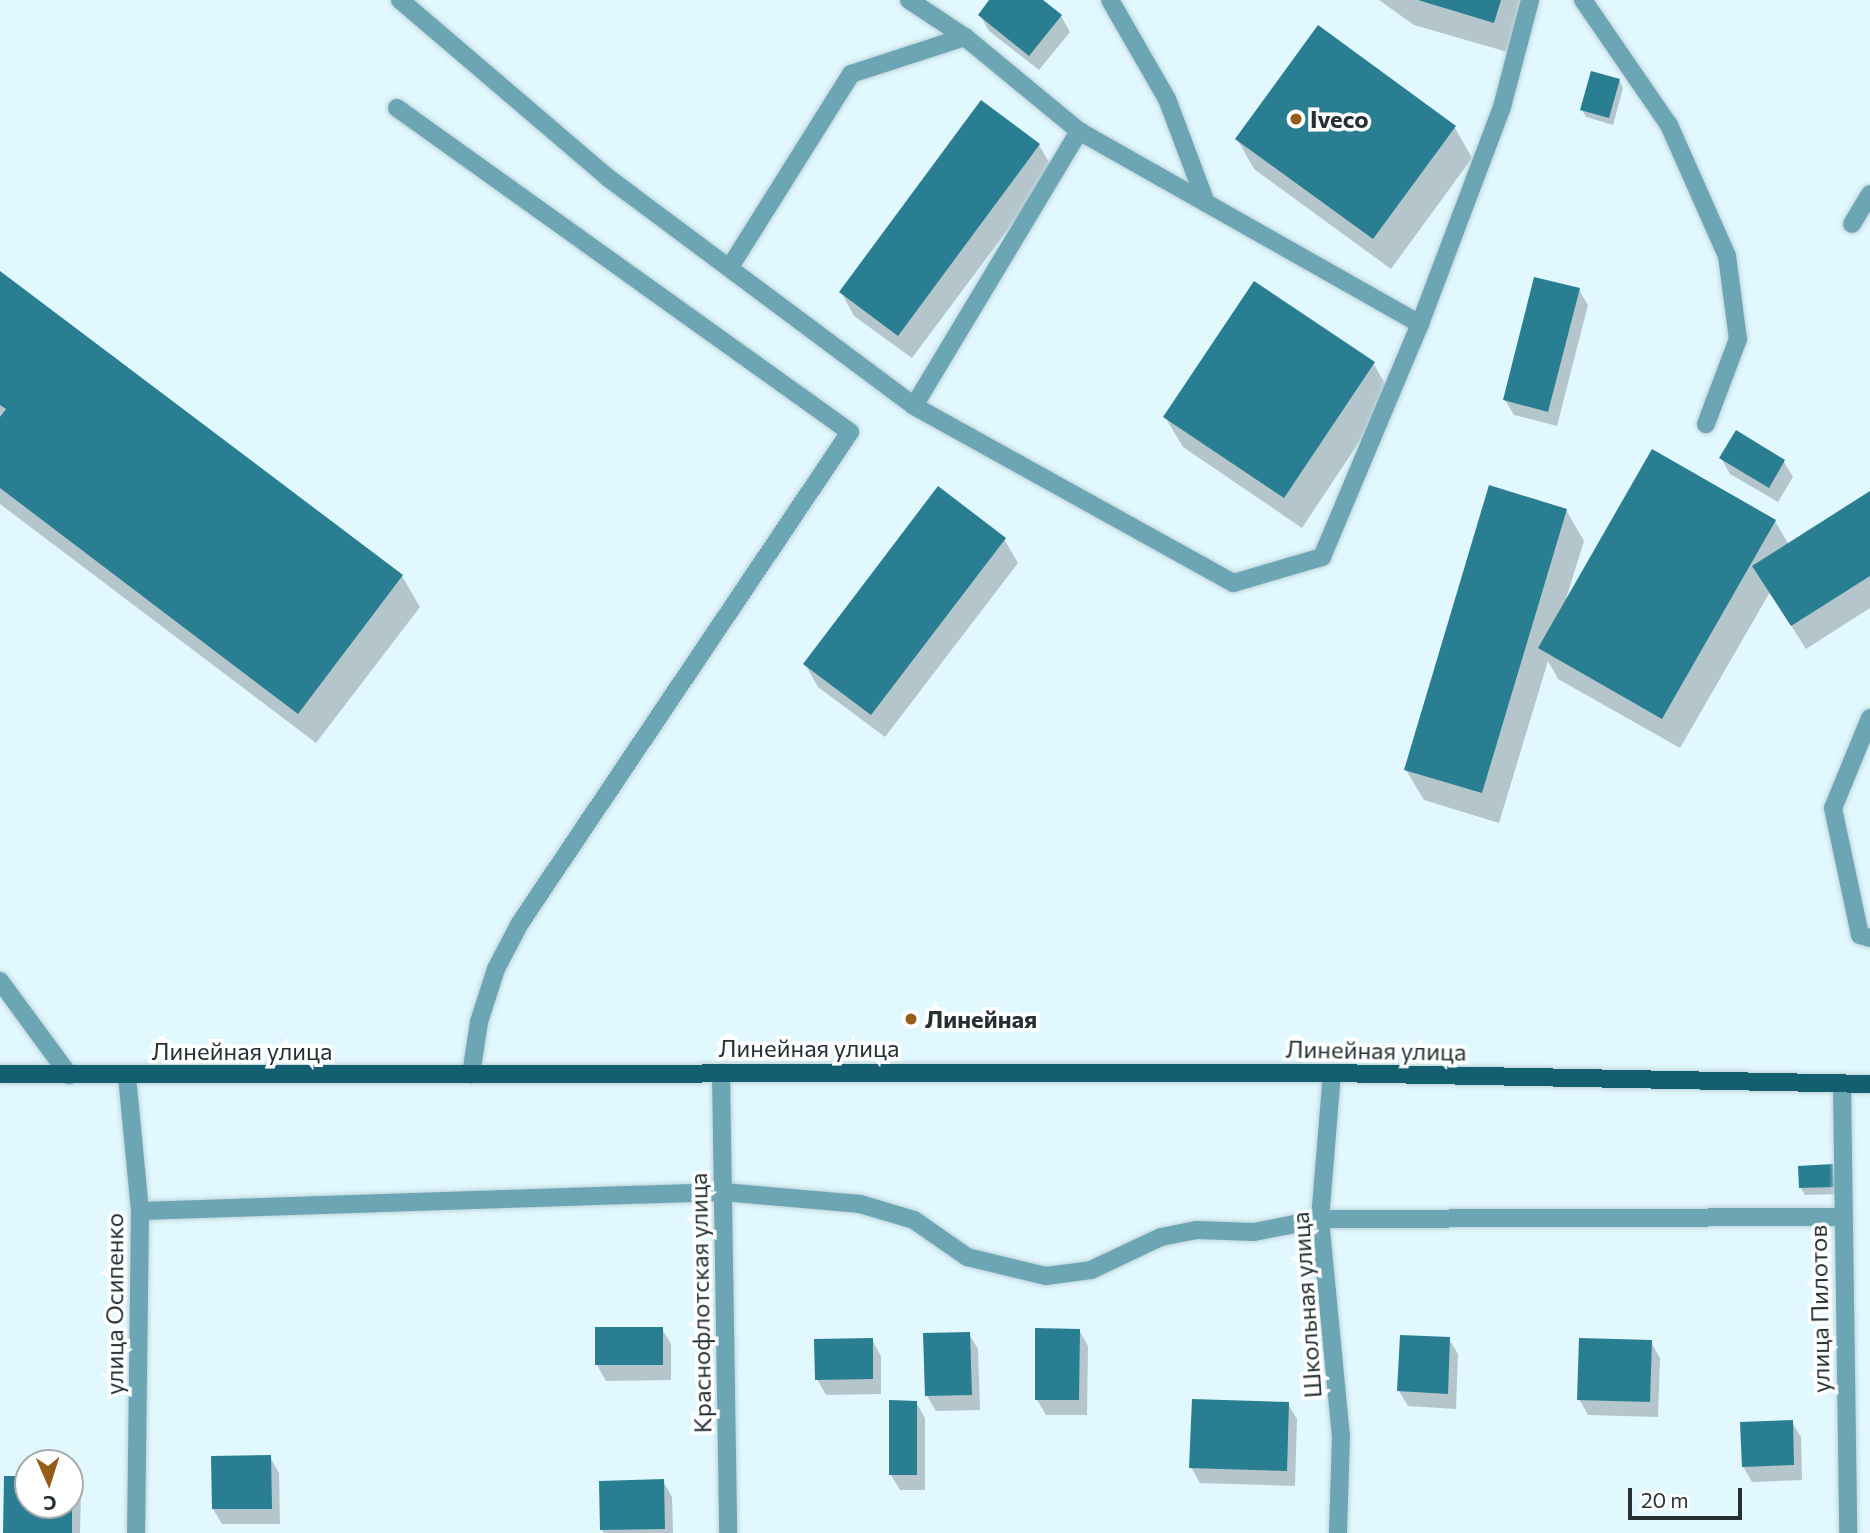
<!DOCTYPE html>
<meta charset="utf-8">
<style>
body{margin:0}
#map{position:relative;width:1870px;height:1533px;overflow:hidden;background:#e1f8fe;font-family:Commissioner,sans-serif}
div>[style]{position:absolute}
.shadow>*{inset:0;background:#0003}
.building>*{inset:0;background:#297e91}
.roads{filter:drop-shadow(0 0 2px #bfd4d9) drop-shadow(0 0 2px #bfd4d9)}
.service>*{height:18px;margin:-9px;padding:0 9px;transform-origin:9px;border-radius:9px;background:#6ca6b5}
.minor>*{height:18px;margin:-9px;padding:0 9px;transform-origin:9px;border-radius:9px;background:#6ca6b5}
.primary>*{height:18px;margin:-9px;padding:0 9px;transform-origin:9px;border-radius:9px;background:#135f6f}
.dots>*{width:19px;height:19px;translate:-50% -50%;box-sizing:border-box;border:4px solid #fff;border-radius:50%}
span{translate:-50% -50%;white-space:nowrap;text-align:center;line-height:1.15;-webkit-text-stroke:7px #fff;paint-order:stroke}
.poi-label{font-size:24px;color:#253033;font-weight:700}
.left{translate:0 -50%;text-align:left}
.street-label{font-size:24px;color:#253033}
.north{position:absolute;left:14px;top:1449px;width:70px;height:70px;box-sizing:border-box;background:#fff;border:2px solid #a8acad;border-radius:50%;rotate:177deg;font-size:19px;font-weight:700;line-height:28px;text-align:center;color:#253033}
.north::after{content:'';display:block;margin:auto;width:24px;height:32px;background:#965d18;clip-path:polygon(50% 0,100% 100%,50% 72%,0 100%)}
.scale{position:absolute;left:1628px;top:1488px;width:114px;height:32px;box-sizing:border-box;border:4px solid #253033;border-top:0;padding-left:9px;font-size:21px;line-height:24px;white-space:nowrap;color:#253033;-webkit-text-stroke:5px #fff;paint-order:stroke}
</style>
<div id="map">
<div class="shadow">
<i style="clip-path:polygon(992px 0,1040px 0,1061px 16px,1070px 32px,1039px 70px,989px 31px,980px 15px)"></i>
<i style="clip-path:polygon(1379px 0,1527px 0,1511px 53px,1414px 25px)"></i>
<i style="clip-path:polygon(1619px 80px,1623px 88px,1613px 125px,1586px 117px,1582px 110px)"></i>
<i style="clip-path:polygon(982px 103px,1039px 145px,1053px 169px,912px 358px,854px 316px,841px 292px)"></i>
<i style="clip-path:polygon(1455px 128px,1472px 158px,1391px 269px,1254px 169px,1237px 139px)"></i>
<i style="clip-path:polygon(0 273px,402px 576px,420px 607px,316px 743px,0 504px)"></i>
<i style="clip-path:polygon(1579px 290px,1588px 305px,1557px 426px,1514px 415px,1505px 400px)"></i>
<i style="clip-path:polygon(1373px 363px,1391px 394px,1302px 528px,1183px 447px,1165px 417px)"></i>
<i style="clip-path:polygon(1721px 458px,1784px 462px,1793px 477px,1778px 502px,1730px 474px)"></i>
<i style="clip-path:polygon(1870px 493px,1870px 608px,1806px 649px,1770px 592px,1680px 748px,1558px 679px,1548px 661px,1499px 823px,1424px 800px,1406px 770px,1566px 510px,1584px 541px,1566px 599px,1775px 521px,1789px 545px)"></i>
<i style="clip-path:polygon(1004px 539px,1018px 563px,885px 737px,818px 687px,805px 664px)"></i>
<i style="clip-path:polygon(1832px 1166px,1837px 1194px,1805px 1195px,1801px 1188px)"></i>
<i style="clip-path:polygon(662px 1329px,671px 1344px,671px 1380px,606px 1381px,597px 1365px)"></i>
<i style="clip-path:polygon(1079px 1330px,1088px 1346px,1087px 1415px,1046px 1415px,1037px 1400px)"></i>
<i style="clip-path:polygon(969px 1334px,978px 1349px,980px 1410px,936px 1411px,927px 1396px)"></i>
<i style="clip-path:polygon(1449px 1339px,1458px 1354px,1456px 1409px,1408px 1406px,1399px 1391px)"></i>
<i style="clip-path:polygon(872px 1340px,881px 1356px,881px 1394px,826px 1395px,817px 1379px)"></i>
<i style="clip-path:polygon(1651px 1342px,1660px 1358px,1658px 1417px,1588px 1415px,1579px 1399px)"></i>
<i style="clip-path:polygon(916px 1402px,925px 1418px,925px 1490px,900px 1490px,891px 1475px)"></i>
<i style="clip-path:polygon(1288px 1404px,1297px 1419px,1295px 1486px,1200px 1483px,1191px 1467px)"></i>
<i style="clip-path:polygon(1792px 1422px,1801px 1437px,1802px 1480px,1752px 1482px,1743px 1466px)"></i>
<i style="clip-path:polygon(270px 1457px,279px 1473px,280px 1524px,222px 1524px,213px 1509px)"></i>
<i style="clip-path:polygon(28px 1478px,28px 1505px,70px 1505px,72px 1478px,81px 1494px,80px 1533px,5px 1533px)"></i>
<i style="clip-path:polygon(663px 1481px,672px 1497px,673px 1533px,604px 1533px,602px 1530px)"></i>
</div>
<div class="building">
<i style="clip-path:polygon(989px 0,1043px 0,1062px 15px,1029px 56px,978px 15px)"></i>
<i style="clip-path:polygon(1418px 0,1501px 0,1494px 23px)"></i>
<i style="clip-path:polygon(1318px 25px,1456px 126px,1373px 239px,1235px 139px)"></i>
<i style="clip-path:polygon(1591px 71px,1620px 79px,1609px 118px,1580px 110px)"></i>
<i style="clip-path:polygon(981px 100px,1040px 144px,898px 336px,839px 292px)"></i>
<i style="clip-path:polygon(0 271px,403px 575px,298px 714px,0 488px,0 417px,6px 409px,0 405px)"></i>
<i style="clip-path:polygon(1534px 277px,1580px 288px,1548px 412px,1503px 400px)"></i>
<i style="clip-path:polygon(1254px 281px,1375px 362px,1284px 498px,1163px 417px)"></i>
<i style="clip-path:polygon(1736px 430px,1785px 460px,1769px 488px,1719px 458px)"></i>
<i style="clip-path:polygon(1652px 449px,1776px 520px,1662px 719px,1538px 648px)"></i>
<i style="clip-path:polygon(1489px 485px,1567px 509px,1482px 793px,1404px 770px)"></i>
<i style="clip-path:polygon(938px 486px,1006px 538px,871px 715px,803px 664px)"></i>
<i style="clip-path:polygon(1870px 491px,1870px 576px,1791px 626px,1752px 566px)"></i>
<i style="clip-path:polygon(1833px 1164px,1834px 1187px,1799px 1188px,1798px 1166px)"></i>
<i style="clip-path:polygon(595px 1327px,663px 1327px,663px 1365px,595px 1365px)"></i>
<i style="clip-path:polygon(1035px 1328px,1080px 1329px,1079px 1400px,1035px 1400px)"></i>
<i style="clip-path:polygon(970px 1332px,972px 1395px,925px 1396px,923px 1333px)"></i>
<i style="clip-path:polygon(1400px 1335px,1450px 1337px,1448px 1394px,1397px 1391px)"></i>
<i style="clip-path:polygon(873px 1338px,873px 1379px,815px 1380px,814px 1339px)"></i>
<i style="clip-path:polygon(1579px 1338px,1652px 1340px,1650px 1402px,1577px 1400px)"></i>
<i style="clip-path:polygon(1192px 1399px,1289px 1402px,1287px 1471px,1189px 1468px)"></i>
<i style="clip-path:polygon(889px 1400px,917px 1401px,917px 1475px,889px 1475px)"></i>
<i style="clip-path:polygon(1793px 1420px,1794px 1465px,1742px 1467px,1740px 1422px)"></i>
<i style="clip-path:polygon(271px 1455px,272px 1509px,212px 1509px,211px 1456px)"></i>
<i style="clip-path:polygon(4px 1476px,28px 1476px,28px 1505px,72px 1505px,72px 1533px,3px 1533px)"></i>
<i style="clip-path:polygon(664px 1479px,665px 1529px,600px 1530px,599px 1481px)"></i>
</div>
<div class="roads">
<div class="service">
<i style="left:400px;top:0;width:272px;rotate:40.5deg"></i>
<i style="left:607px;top:177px;width:383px;rotate:36.7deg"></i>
<i style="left:914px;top:406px;width:365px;rotate:29deg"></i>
<i style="left:1233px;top:583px;width:93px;rotate:-16.3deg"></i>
<i style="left:1322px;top:557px;width:253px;rotate:-67.2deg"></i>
<i style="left:1420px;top:324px;width:232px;rotate:-69.3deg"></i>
<i style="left:1502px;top:107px;width:111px;rotate:-75.3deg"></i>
<i style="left:909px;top:0;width:67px;rotate:33.5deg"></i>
<i style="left:1110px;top:0;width:114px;rotate:60.1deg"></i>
<i style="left:1167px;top:99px;width:111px;rotate:69.4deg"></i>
<i style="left:1583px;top:0;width:152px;rotate:55.5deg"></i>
<i style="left:1669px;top:125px;width:143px;rotate:66.1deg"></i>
<i style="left:1727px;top:256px;width:84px;rotate:82.5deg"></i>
<i style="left:1738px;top:339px;width:91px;rotate:110.6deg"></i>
<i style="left:397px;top:108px;width:557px;rotate:35.57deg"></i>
<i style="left:850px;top:432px;width:592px;rotate:123.9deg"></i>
<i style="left:520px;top:923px;width:52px;rotate:117.6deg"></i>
<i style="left:496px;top:969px;width:56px;rotate:107.8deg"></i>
<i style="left:479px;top:1022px;width:53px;rotate:98.7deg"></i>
<i style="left:1852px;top:224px;width:35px;rotate:-59deg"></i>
<i style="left:730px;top:267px;width:228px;rotate:-57.9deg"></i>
<i style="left:851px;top:74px;width:120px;rotate:-18deg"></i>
<i style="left:965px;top:37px;width:148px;rotate:39.5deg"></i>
<i style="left:1079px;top:131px;width:392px;rotate:29.5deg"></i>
<i style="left:914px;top:406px;width:321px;rotate:-59deg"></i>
<i style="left:1870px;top:718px;width:97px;rotate:112.3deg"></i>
<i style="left:1833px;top:808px;width:130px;rotate:78deg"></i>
<i style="left:1860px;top:935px;width:10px;rotate:17deg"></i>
<i style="left:0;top:981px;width:117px;rotate:53.7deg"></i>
<i style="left:140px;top:1211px;width:583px;rotate:-1.87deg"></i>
<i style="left:723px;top:1192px;width:138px;rotate:5deg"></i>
<i style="left:860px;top:1204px;width:56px;rotate:16.5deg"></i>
<i style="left:914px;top:1220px;width:65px;rotate:34.9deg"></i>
<i style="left:967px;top:1257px;width:81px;rotate:13.5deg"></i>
<i style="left:1046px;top:1276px;width:45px;rotate:-7.6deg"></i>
<i style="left:1091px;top:1270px;width:77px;rotate:-25.2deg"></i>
<i style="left:1161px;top:1237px;width:37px;rotate:-11deg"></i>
<i style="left:1197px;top:1230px;width:57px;rotate:2deg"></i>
<i style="left:1254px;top:1232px;width:67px;rotate:-11.1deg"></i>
<i style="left:1320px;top:1219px;width:521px;rotate:-0.22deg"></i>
</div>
<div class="minor">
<i style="left:721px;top:1073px;width:460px;rotate:89.1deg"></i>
<i style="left:1332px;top:1073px;width:146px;rotate:94.7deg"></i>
<i style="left:1320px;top:1219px;width:218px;rotate:84.5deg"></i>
<i style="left:1341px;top:1436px;width:97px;rotate:91.8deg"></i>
<i style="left:127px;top:1076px;width:136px;rotate:84.5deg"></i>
<i style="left:140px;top:1211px;width:322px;rotate:90.7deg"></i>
<i style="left:1842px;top:1084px;width:449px;rotate:89.2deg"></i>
</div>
<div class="primary">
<i style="left:0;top:1074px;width:1332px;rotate:-0.04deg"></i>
<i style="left:1332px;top:1073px;width:538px;rotate:1.17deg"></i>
</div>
</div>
<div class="dots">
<i style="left:1296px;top:119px;background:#965d18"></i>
<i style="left:911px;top:1019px;background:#965d18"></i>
</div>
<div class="poi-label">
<span class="left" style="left:1310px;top:119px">Iveco</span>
<span class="left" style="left:925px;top:1019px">Линейная</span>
</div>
<div class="street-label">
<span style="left:809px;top:1048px">Линейная улица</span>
<span style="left:1376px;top:1050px;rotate:1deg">Линейная улица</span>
<span style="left:242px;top:1051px">Линейная улица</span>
<span style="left:700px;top:1303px;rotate:-91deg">Краснофлотская улица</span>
<span style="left:114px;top:1304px;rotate:-90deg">улица Осипенко</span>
<span style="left:1306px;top:1305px;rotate:-94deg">Школьная улица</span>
<span style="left:1819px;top:1309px;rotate:-91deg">улица Пилотов</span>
</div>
<div class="north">С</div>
<div class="scale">20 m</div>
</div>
